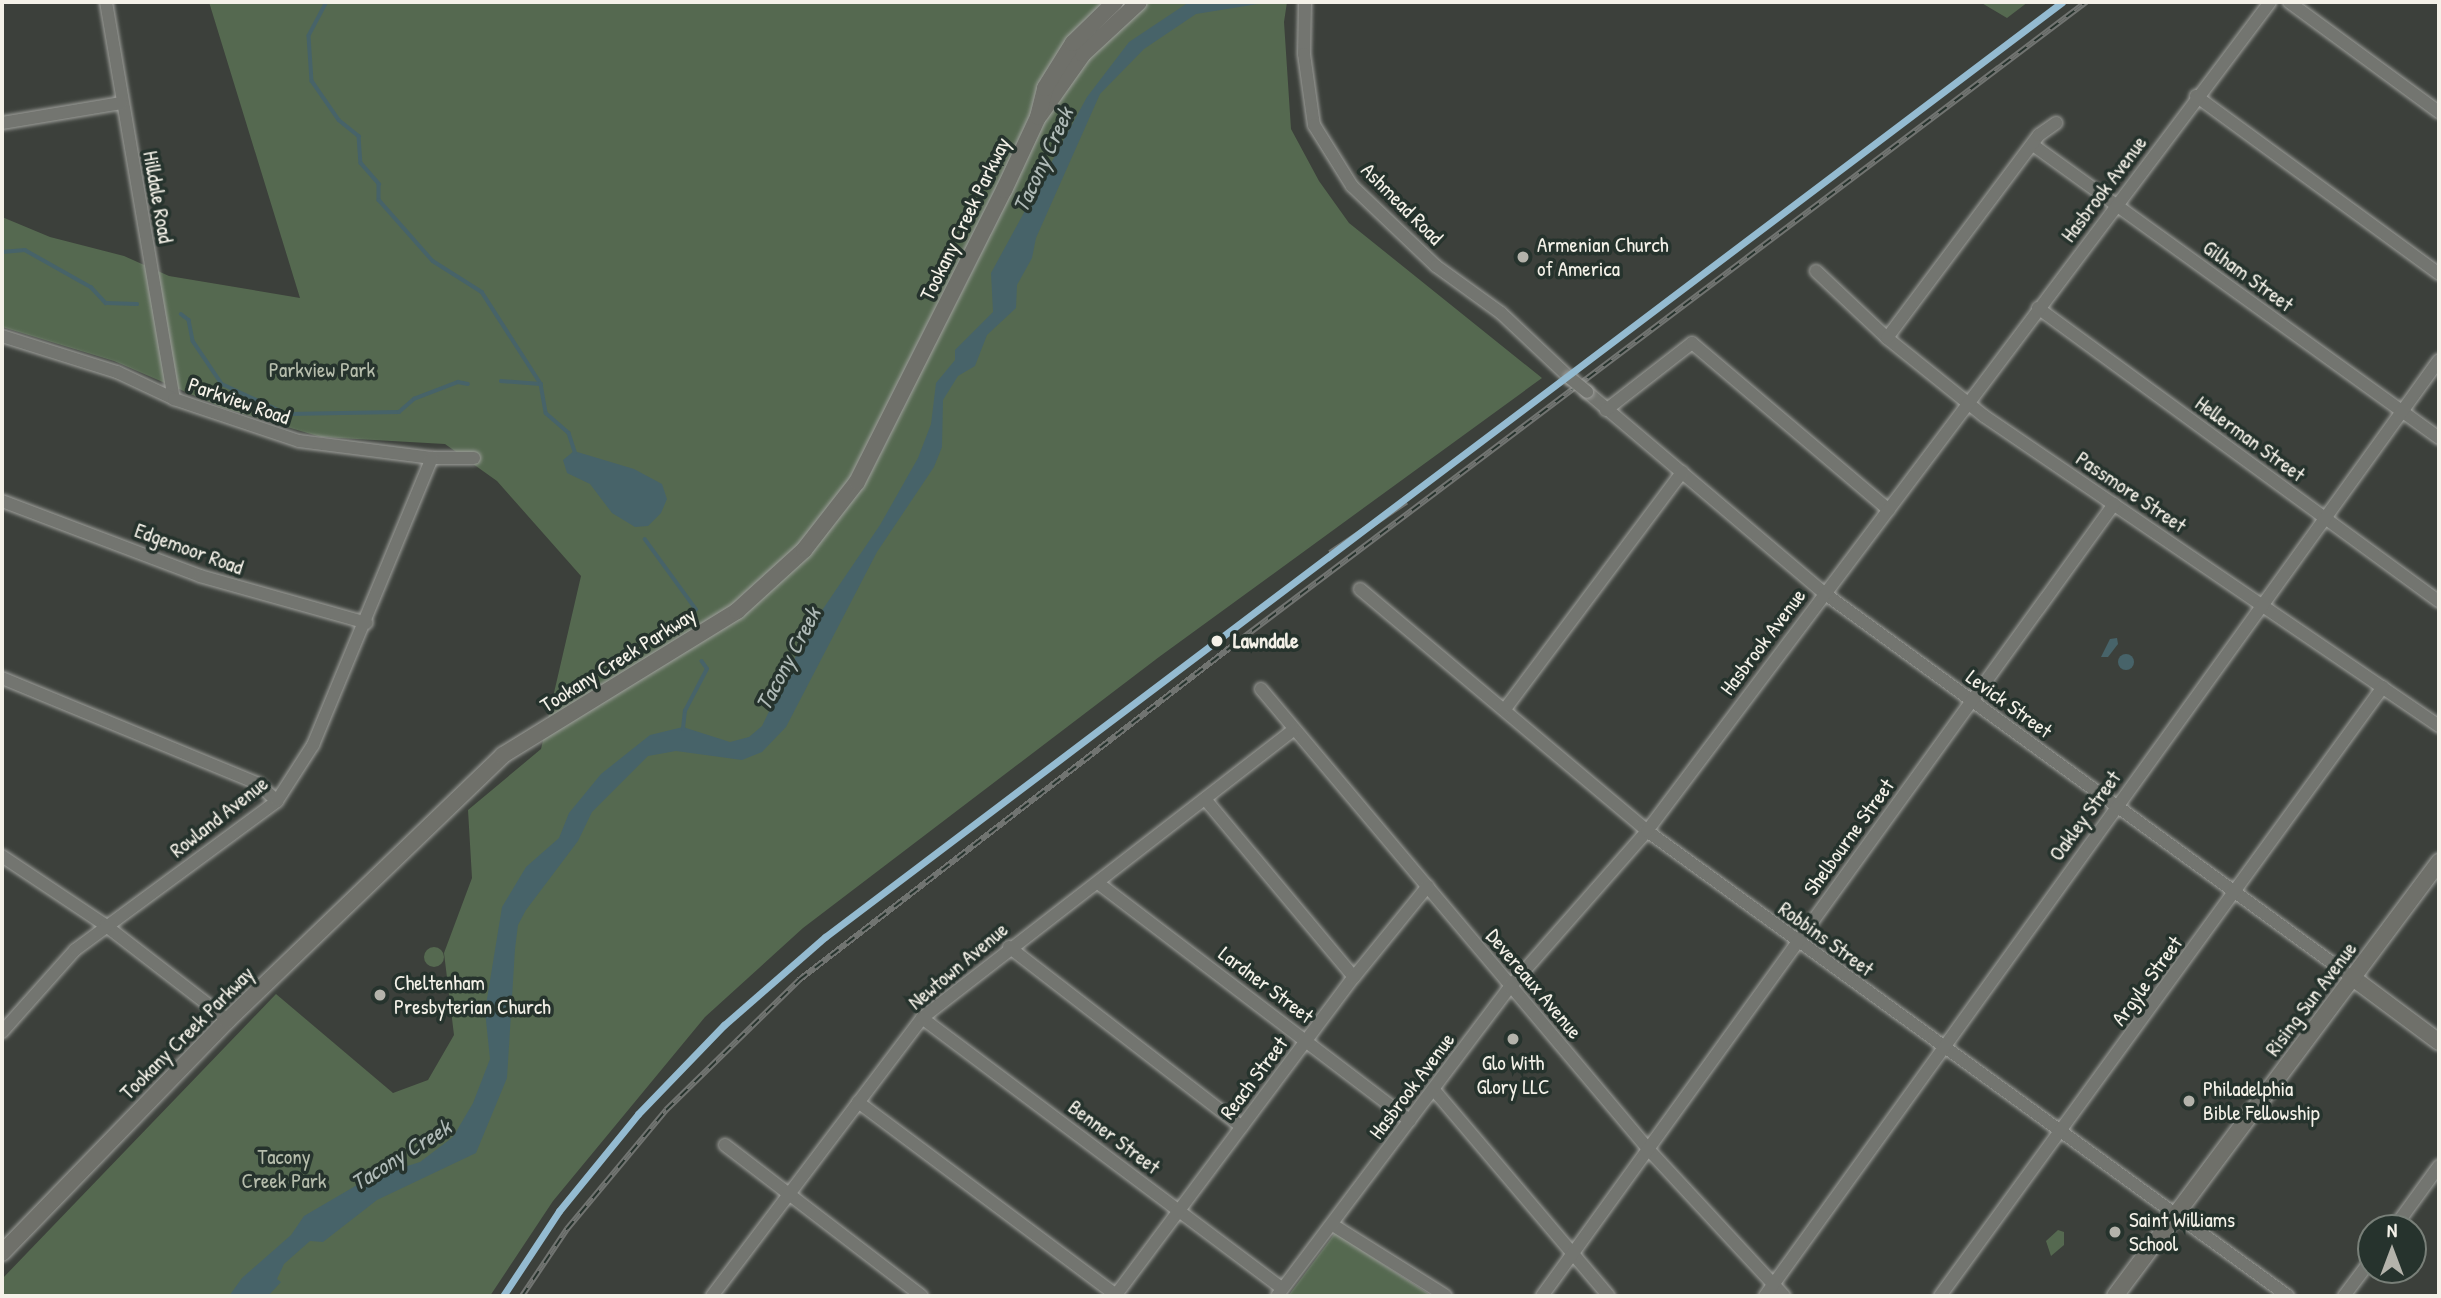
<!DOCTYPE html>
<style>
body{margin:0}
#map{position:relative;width:2441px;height:1298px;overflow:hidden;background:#3c403b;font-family:"Patrick Hand",sans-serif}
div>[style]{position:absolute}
.green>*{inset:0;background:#556950}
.round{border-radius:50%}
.water>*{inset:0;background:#476369}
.stream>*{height:3.5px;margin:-1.75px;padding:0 1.75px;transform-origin:1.75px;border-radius:1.75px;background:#476369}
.roads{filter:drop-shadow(0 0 2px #9fa09c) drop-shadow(0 0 2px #9fa09c)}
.minor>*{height:12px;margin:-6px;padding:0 6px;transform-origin:6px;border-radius:6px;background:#737570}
.major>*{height:16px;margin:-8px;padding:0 8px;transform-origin:8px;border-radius:8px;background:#6f706a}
.rail>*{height:6px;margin-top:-3px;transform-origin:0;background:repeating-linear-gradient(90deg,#26332d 0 10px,#717471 0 20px);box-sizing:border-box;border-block:2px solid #717471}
.bridges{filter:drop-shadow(0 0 2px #9fa09c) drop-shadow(0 0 2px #9fa09c)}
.minor-bridge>*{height:12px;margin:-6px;padding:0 6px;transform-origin:6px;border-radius:6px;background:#737570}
.rail-1>*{height:7px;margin:-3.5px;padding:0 3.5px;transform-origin:3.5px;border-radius:3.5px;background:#94bbd1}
.dots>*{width:19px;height:19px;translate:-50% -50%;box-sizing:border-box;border:4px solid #26332d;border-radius:50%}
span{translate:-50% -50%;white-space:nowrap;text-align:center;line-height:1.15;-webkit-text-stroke:7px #26332d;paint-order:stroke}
.street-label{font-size:21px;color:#f4f1e8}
.poi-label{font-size:21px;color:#f4f1e8}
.left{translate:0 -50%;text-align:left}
.park-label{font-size:21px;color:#b6bdac}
.stop-label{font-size:21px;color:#f4f1e8;font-weight:700}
.water-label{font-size:23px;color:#afbab7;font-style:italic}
.frame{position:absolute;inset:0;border:4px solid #f4f1e8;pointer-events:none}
.north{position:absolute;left:2357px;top:1214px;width:70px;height:70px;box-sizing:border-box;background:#26332d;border:2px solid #787f78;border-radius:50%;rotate:0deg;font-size:19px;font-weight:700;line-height:28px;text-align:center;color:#f4f1e8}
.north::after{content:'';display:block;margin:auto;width:24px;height:32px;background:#b4b3ab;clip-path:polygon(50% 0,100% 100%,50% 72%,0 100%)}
</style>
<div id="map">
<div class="green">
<i style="clip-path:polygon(209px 2px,1287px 2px,1284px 22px,1291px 129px,1319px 181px,1349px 223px,1542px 378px,1159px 657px,803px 928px,705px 1017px,553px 1201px,490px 1296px,2px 1296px,2px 1279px,276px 994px,393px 1093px,428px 1080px,454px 1035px,444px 953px,472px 878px,468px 810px,541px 749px,581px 576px,497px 481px,445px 444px,321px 437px,223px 408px,114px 361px,2px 327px,2px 217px,50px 237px,124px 256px,169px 276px,300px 298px)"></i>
<i style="clip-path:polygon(1980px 2px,2028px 2px,2007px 18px)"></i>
<i class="round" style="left:424px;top:947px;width:20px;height:20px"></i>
<i style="clip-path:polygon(2058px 1230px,2064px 1232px,2064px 1245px,2051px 1256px,2046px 1241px)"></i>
<i style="clip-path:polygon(1335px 1233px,1432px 1296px,1288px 1296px)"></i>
</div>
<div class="water">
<i style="clip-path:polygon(1189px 2px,1270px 2px,1196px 14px,1144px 49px,1100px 94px,1036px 238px,1032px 258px,1017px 285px,1016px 308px,987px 335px,975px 366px,958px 376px,943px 400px,942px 447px,934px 467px,877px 552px,786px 727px,762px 752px,742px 760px,676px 751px,648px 756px,592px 812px,578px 841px,526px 910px,518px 925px,515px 949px,507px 1078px,476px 1153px,377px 1200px,323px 1242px,310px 1241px,284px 1264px,277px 1279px,281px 1282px,268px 1296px,229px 1296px,242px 1278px,291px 1235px,304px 1216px,369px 1178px,420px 1162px,453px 1137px,473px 1103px,490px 1059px,485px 1011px,502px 907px,526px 867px,559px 838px,569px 813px,601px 774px,650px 735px,683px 727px,730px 742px,749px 737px,762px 726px,808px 631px,880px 525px,918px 458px,931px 424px,936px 383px,955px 360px,955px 350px,993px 312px,991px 273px,1087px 97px,1129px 42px)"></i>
<i style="clip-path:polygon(574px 451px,634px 469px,662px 484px,667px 499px,661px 513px,648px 526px,635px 527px,612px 513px,590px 484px,567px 473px,563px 460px)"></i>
<i style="clip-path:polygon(2117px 638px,2118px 644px,2108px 657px,2101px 657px,2110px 639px)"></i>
<i class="round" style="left:2118px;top:654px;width:16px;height:16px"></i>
</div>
<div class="stream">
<i style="left:327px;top:2px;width:38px;rotate:118deg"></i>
<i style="left:309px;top:36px;width:45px;rotate:86.2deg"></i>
<i style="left:312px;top:81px;width:47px;rotate:55.3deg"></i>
<i style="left:339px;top:120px;width:26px;rotate:39deg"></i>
<i style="left:359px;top:136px;width:27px;rotate:86deg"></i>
<i style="left:361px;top:163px;width:28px;rotate:49deg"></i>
<i style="left:379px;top:184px;width:16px;rotate:90deg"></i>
<i style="left:379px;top:200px;width:81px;rotate:48.5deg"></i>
<i style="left:433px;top:261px;width:58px;rotate:32.3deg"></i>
<i style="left:482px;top:292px;width:109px;rotate:57.3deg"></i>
<i style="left:2px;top:252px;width:23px;rotate:-5deg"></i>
<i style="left:25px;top:250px;width:76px;rotate:29.3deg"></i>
<i style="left:91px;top:287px;width:22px;rotate:47deg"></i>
<i style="left:106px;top:303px;width:31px;rotate:2deg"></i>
<i style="left:181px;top:314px;width:10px;rotate:37deg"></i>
<i style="left:189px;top:320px;width:21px;rotate:79deg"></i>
<i style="left:193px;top:341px;width:52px;rotate:56deg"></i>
<i style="left:222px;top:384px;width:72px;rotate:24.8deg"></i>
<i style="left:287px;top:414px;width:112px;rotate:-1deg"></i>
<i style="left:399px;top:412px;width:20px;rotate:-41deg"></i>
<i style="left:414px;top:399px;width:47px;rotate:-21.1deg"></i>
<i style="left:458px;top:382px;width:10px;rotate:11deg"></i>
<i style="left:501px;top:381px;width:40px;rotate:4.3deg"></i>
<i style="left:541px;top:384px;width:29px;rotate:80deg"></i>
<i style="left:546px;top:413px;width:30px;rotate:41deg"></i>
<i style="left:569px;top:433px;width:20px;rotate:72deg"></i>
<i style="left:645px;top:539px;width:87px;rotate:53.9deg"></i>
<i style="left:683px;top:729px;width:18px;rotate:-84deg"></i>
<i style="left:685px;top:711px;width:47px;rotate:-62.4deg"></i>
<i style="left:707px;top:669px;width:9px;rotate:-126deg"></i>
</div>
<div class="roads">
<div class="minor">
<i style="left:106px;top:2px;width:403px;rotate:80.3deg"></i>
<i style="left:1305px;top:2px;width:52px;rotate:91.1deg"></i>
<i style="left:1304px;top:54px;width:72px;rotate:82deg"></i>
<i style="left:1314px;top:125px;width:72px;rotate:58.1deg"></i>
<i style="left:1352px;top:186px;width:116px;rotate:43.6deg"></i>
<i style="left:1436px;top:266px;width:80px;rotate:35.9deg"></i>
<i style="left:1501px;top:313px;width:95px;rotate:43.3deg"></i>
<i style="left:2289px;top:2px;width:186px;rotate:36.3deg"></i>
<i style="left:2196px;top:96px;width:301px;rotate:36.2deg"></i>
<i style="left:2px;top:123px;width:121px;rotate:-9.5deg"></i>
<i style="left:2033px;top:145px;width:501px;rotate:35.82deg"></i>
<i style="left:1816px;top:271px;width:98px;rotate:43.3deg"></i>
<i style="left:1887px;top:338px;width:124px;rotate:38.8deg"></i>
<i style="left:1984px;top:416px;width:551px;rotate:34.27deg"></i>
<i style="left:2038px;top:308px;width:497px;rotate:36.2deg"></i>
<i style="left:2px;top:336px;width:121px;rotate:17.4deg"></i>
<i style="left:117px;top:372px;width:63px;rotate:25.3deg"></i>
<i style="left:174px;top:399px;width:132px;rotate:18.6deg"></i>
<i style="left:299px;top:441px;width:134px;rotate:7.3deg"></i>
<i style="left:432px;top:458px;width:42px"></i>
<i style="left:1887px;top:338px;width:254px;rotate:-53.2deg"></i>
<i style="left:2039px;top:135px;width:21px;rotate:-35deg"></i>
<i style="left:1587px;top:392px;width:311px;rotate:40.3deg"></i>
<i style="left:1824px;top:593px;width:654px;rotate:36.05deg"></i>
<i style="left:1606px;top:410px;width:109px;rotate:-37.9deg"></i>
<i style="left:1692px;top:343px;width:258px;rotate:40.3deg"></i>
<i style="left:2px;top:501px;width:212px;rotate:20.7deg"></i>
<i style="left:200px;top:576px;width:173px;rotate:15.7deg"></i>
<i style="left:1360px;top:589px;width:375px;rotate:40.1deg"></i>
<i style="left:1647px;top:831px;width:792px;rotate:35.96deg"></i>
<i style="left:2px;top:678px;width:276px;rotate:22.4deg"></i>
<i style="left:257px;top:783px;width:27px;rotate:42deg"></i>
<i style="left:1261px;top:689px;width:603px;rotate:49.91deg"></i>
<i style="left:1649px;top:1150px;width:199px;rotate:47.2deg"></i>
<i style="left:1505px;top:709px;width:296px;rotate:-53.2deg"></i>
<i style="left:1205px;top:799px;width:232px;rotate:50.1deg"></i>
<i style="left:2px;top:856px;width:124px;rotate:33.8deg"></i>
<i style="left:105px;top:925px;width:155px;rotate:37.7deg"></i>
<i style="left:1098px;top:883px;width:392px;rotate:37.3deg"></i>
<i style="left:1009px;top:947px;width:294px;rotate:37.7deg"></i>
<i style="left:922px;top:1018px;width:450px;rotate:36.9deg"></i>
<i style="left:2px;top:1032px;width:110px;rotate:-48.3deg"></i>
<i style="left:75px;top:950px;width:251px;rotate:-36.4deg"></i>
<i style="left:277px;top:801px;width:67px;rotate:-57.3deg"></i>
<i style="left:313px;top:745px;width:311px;rotate:-67.5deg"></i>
<i style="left:1434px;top:1090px;width:270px;rotate:49.7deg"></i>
<i style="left:858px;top:1102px;width:322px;rotate:36.8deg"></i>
<i style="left:725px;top:1145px;width:248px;rotate:37.5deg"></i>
<i style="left:1333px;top:1225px;width:133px;rotate:32.1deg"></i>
<i style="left:2394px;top:1228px;width:77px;rotate:-54deg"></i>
<i style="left:712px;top:1296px;width:348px;rotate:-52.9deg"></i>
<i style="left:922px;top:1018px;width:470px;rotate:-37.8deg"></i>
<i style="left:1115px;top:1296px;width:399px;rotate:-53.2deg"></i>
<i style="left:1354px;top:977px;width:117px;rotate:-50.9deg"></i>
<i style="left:1277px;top:1296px;width:387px;rotate:-53deg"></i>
<i style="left:1510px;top:987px;width:208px;rotate:-48.7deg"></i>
<i style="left:1647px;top:831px;width:1037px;rotate:-53.07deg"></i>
<i style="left:1542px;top:1296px;width:977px;rotate:-54.16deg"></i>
<i style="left:1765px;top:1296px;width:1153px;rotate:-54.24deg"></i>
<i style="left:1940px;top:1296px;width:753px;rotate:-53.97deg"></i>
<i style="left:2344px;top:1296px;width:45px;rotate:-53.1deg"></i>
</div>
<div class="major">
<i style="left:1040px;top:115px;width:75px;rotate:-54.8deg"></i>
<i style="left:1083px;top:54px;width:76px;rotate:-42.9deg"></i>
<i style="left:2353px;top:978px;width:107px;rotate:36.7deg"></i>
<i style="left:2px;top:1253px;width:325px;rotate:-45.9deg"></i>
<i style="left:228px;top:1020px;width:382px;rotate:-43.9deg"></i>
<i style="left:503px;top:755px;width:275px;rotate:-31.6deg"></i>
<i style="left:737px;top:611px;width:91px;rotate:-42.3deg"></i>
<i style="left:804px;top:550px;width:86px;rotate:-52.1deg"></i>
<i style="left:857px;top:482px;width:327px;rotate:-63.3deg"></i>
<i style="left:1004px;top:190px;width:81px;rotate:-65deg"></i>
<i style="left:1038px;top:117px;width:30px;rotate:-76deg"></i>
<i style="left:1045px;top:88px;width:53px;rotate:-58.1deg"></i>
<i style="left:1073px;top:43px;width:59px;rotate:-44.3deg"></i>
<i style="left:2115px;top:1296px;width:542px;rotate:-53.26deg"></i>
</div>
</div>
<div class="rail">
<i style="left:1330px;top:553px;width:92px;rotate:-33.9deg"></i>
<i style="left:522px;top:1296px;width:81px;rotate:-56.1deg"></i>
<i style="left:567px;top:1229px;width:155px;rotate:-50.2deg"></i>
<i style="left:666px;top:1110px;width:186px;rotate:-44.3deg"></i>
<i style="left:799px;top:980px;width:552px;rotate:-37.64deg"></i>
<i style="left:1236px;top:643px;width:1065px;rotate:-37.02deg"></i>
</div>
<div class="bridges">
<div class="minor-bridge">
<i style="left:1570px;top:378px;width:22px;rotate:39deg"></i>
</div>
</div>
<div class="rail-1">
<i style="left:503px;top:1296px;width:102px;rotate:-56.6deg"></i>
<i style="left:559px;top:1211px;width:125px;rotate:-50.8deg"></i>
<i style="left:638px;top:1114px;width:124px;rotate:-46deg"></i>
<i style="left:724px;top:1025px;width:134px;rotate:-41.1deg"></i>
<i style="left:825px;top:937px;width:1551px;rotate:-37.08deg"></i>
</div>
<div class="dots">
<i style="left:1523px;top:257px;background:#b4b3ab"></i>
<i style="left:1217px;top:641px;background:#f4f1e8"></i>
<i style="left:380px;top:995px;background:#b4b3ab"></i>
<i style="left:1513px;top:1039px;background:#b4b3ab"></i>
<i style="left:2189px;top:1101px;background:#b4b3ab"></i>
<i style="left:2115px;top:1232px;background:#b4b3ab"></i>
</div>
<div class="street-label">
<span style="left:2104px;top:189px;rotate:-53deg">Hasbrook Avenue</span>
<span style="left:158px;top:197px;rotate:80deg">Hilldale Road</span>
<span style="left:1402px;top:204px;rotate:45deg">Ashmead Road</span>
<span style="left:965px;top:219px;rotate:-64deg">Tookany Creek Parkway</span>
<span style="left:2248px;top:276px;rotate:36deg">Gilham Street</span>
<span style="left:239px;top:401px;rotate:19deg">Parkview Road</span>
<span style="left:2250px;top:439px;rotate:36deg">Hellerman Street</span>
<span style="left:2131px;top:492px;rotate:34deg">Passmore Street</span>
<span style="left:189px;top:549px;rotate:20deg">Edgemoor Road</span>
<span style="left:1763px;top:642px;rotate:-53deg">Hasbrook Avenue</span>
<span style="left:618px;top:660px;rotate:-32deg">Tookany Creek Parkway</span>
<span style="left:2009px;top:704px;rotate:36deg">Levick Street</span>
<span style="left:2085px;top:816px;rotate:-54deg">Oakley Street</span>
<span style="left:219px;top:817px;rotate:-38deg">Rowland Avenue</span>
<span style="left:1849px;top:837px;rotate:-54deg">Shelbourne Street</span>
<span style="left:1826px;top:939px;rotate:36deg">Robbins Street</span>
<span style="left:958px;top:966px;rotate:-40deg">Newtown Avenue</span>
<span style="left:2147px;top:981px;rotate:-54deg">Argyle Street</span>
<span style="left:1534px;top:984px;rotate:50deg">Devereaux Avenue</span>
<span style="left:1266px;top:985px;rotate:37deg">Lardner Street</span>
<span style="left:2311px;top:999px;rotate:-53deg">Rising Sun Avenue</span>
<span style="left:187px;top:1033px;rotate:-45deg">Tookany Creek Parkway</span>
<span style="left:1254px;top:1078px;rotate:-53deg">Reach Street</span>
<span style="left:1412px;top:1086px;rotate:-53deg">Hasbrook Avenue</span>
<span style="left:1114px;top:1137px;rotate:37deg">Benner Street</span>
</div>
<div class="poi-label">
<span class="left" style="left:1537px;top:257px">Armenian Church<br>of America</span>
<span class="left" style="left:394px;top:995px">Cheltenham<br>Presbyterian Church</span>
<span style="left:1513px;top:1075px">Glo With<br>Glory LLC</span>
<span class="left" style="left:2203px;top:1101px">Philadelphia<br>Bible Fellowship</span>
<span class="left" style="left:2129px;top:1232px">Saint Williams<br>School</span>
</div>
<div class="park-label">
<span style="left:322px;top:370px">Parkview Park</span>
<span style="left:284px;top:1169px">Tacony<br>Creek Park</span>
</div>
<div class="stop-label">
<span class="left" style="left:1233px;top:641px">Lawndale</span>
</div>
<div class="water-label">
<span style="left:1043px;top:160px;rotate:-65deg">Tacony Creek</span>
<span style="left:788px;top:659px;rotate:-62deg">Tacony Creek</span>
<span style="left:401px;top:1155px;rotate:-32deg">Tacony Creek</span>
</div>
<div class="frame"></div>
<div class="north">N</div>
</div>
